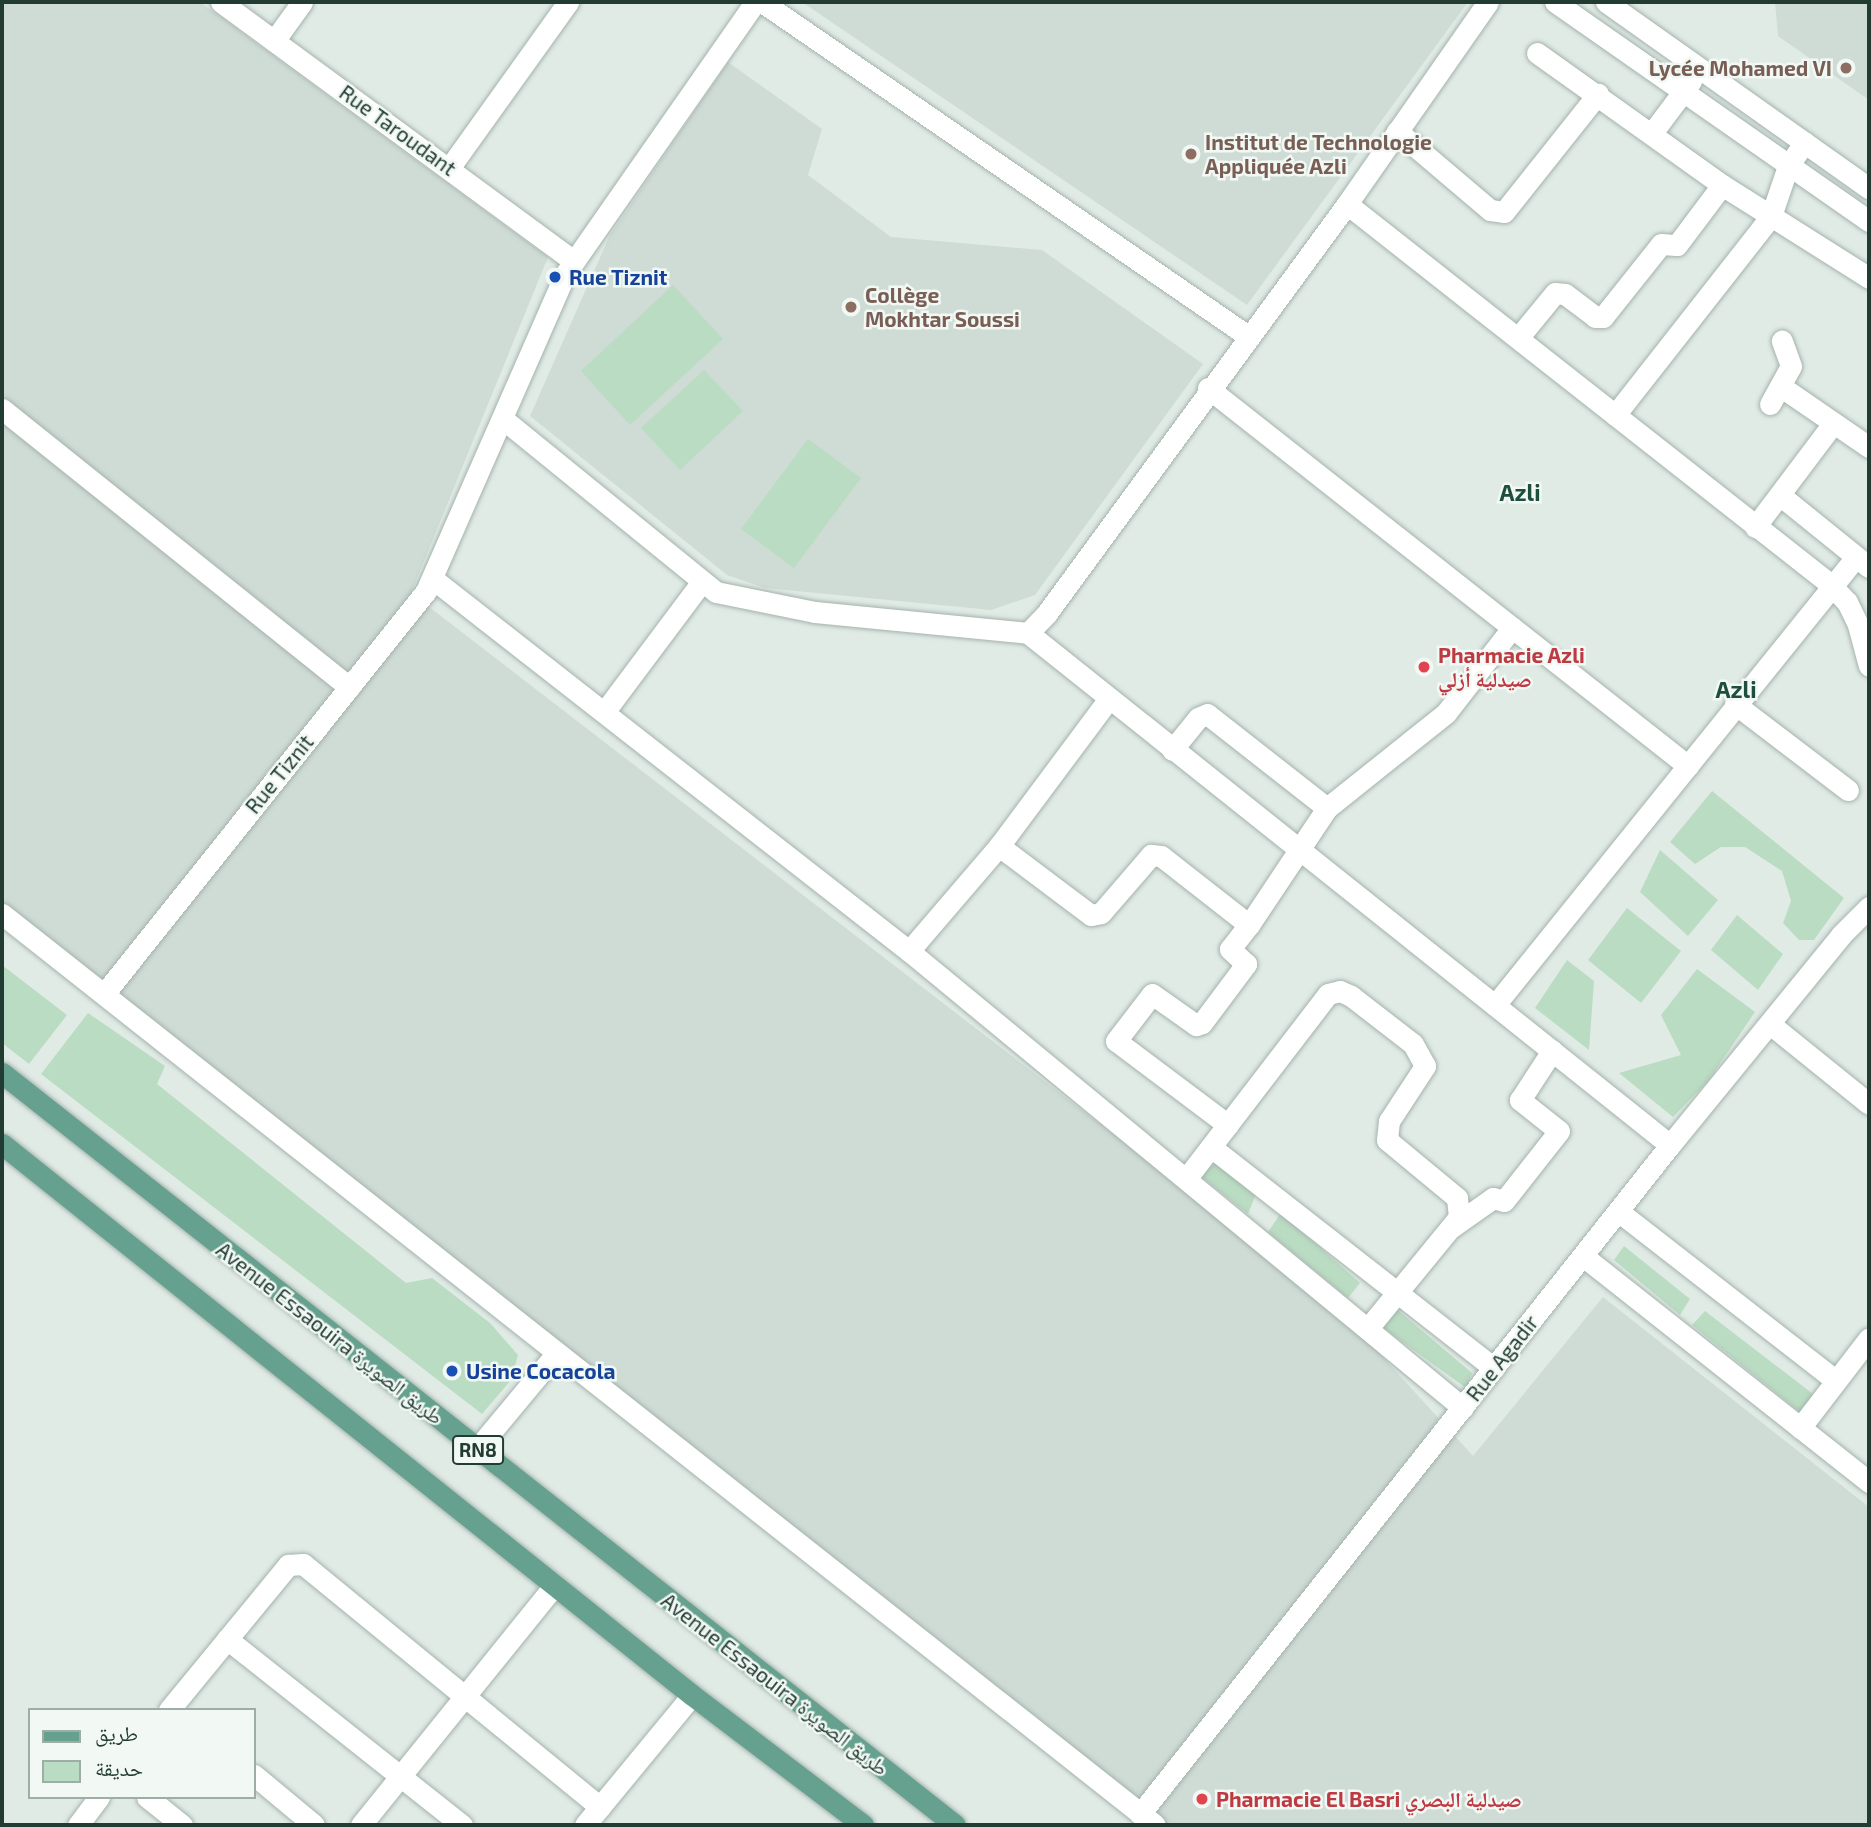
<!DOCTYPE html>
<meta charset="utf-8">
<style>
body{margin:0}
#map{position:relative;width:1871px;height:1827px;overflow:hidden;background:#e1ebe6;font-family:"Exo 2","Noto Naskh Arabic",sans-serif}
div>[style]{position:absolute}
.built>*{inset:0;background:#cfdbd5}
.green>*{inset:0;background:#badcc2}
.roads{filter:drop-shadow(0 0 2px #a4b3ad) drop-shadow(0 0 2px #a4b3ad)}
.minor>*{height:21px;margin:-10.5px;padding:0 10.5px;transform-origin:10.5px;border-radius:10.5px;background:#fff}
.major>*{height:21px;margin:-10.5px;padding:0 10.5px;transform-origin:10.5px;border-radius:10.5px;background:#66a08f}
.dots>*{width:19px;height:19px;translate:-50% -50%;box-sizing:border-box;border:4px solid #f2f8f4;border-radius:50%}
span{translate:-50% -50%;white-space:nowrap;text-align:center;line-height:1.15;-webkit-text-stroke:5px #f2f8f4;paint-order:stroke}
.shield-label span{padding:2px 5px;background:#f2f8f4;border:2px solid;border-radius:5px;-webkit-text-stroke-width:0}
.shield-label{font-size:19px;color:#223c34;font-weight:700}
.education-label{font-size:21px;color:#785e54;font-weight:700}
.right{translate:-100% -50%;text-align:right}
.left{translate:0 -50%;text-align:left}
.street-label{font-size:21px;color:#223c34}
.transit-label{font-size:21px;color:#164399;font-weight:700}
.health-label{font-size:21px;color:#be3a42;font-weight:700}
.neighbourhood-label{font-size:23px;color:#1e4e40;font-weight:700}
.frame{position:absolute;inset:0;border:4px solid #223c34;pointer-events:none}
.legend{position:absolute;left:28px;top:1708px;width:228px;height:91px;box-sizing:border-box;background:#f2f8f4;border:2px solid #9fada7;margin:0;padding:9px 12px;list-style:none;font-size:21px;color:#223c34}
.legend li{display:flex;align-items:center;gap:14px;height:35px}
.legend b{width:35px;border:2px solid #9fada7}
</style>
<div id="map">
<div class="built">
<i style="clip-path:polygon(2px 2px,200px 2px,548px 257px,411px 593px,1231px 1225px,1360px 1332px,1473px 1456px,1603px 1297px,1869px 1507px,1869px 1825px,1161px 1825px,2px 907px)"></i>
<i style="clip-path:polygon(802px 2px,1468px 2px,1247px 305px)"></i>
<i style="clip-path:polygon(1775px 2px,1869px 2px,1869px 100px,1778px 36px)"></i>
<i style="clip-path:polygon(728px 62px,822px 129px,808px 175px,891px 237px,1042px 250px,1203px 364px,1035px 595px,991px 610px,765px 588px,727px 575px,530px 416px,610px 235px)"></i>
</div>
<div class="green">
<i style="clip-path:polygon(673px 285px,723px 339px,630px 425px,581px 371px)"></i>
<i style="clip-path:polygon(704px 370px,743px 411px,680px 470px,641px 428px)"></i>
<i style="clip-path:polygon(808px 439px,861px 478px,794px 568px,741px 529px)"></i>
<i style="clip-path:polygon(1712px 791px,1844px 898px,1814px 940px,1799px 940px,1783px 923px,1791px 901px,1782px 871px,1745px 847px,1721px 847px,1695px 864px,1670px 842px)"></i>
<i style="clip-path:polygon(1660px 850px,1718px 900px,1688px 936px,1640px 892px)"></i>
<i style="clip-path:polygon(1627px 908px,1681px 951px,1641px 1003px,1588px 960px)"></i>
<i style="clip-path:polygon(1737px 915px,1783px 954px,1758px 990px,1711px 950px)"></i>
<i style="clip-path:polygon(1567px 960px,1594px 981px,1589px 1050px,1535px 1008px)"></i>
<i style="clip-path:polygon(2px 965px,67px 1015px,29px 1064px,2px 1043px)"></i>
<i style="clip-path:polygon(1697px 969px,1755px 1012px,1708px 1081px,1673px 1117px,1619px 1073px,1681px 1055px,1661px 1015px)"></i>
<i style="clip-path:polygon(88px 1013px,165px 1066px,157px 1084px,406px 1283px,432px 1278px,490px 1323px,518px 1355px,511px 1380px,482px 1414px,41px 1074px)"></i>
<i style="clip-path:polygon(1216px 1163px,1256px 1194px,1248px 1214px,1198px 1174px)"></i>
<i style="clip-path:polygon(1281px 1213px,1360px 1283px,1348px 1298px,1268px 1232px)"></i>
<i style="clip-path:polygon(1624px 1246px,1690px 1299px,1680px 1315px,1614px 1260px)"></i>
<i style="clip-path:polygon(1394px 1307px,1472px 1373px,1466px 1388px,1382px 1327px)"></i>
<i style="clip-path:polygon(1705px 1311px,1813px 1394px,1801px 1413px,1692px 1325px)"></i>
</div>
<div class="roads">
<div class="minor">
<i style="left:221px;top:2px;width:438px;rotate:36.3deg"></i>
<i style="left:762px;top:2px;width:590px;rotate:34.5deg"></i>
<i style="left:1555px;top:2px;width:383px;rotate:34.9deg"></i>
<i style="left:1606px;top:2px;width:322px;rotate:35.3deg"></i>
<i style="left:274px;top:41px;width:48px;rotate:-54.3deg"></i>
<i style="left:1537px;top:53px;width:227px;rotate:35.5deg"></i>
<i style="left:1722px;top:185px;width:174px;rotate:32.3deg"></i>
<i style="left:1397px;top:131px;width:122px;rotate:40.3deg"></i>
<i style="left:1490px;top:210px;width:14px;rotate:8deg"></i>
<i style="left:1504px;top:212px;width:151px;rotate:-51.5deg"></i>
<i style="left:1652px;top:133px;width:65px;rotate:-53.1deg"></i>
<i style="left:450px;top:167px;width:203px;rotate:-54.4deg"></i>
<i style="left:1347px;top:204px;width:615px;rotate:38.19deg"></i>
<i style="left:1830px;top:584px;width:25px;rotate:47deg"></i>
<i style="left:1847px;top:602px;width:25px;rotate:64deg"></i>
<i style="left:1858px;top:625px;width:42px;rotate:75deg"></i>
<i style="left:1518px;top:338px;width:58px;rotate:-50.6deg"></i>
<i style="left:1555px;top:293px;width:10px;rotate:6deg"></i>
<i style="left:1565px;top:294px;width:38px;rotate:37deg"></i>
<i style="left:1595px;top:317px;width:8px"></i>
<i style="left:1603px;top:317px;width:93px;rotate:-51.5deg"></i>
<i style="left:1661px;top:244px;width:16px;rotate:4deg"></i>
<i style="left:1677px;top:245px;width:75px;rotate:-53.1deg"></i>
<i style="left:1208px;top:388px;width:611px;rotate:38.22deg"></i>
<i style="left:1783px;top:388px;width:104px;rotate:34.5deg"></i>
<i style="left:1770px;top:404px;width:43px;rotate:-61.1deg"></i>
<i style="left:1791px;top:366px;width:27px;rotate:-110deg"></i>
<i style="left:2px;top:409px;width:445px;rotate:38.7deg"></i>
<i style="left:1615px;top:415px;width:253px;rotate:-51.9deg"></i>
<i style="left:1771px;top:216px;width:53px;rotate:-71.2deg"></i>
<i style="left:1788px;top:166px;width:29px;rotate:-55deg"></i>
<i style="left:503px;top:419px;width:274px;rotate:39.1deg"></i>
<i style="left:716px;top:592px;width:101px;rotate:11.4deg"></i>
<i style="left:815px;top:612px;width:214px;rotate:5.6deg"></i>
<i style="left:1028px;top:633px;width:28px;rotate:-46deg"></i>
<i style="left:1047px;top:613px;width:507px;rotate:-53.74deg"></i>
<i style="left:1347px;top:204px;width:246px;rotate:-55.1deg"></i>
<i style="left:1781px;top:496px;width:113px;rotate:38.9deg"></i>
<i style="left:1755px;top:527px;width:128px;rotate:-53deg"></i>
<i style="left:433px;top:579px;width:604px;rotate:38.01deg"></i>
<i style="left:909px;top:951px;width:718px;rotate:39.52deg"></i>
<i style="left:1028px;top:633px;width:821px;rotate:38.57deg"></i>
<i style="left:1735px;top:704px;width:142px;rotate:37.3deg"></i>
<i style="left:605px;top:711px;width:159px;rotate:-53.2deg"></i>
<i style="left:1327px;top:808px;width:152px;rotate:-38.6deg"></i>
<i style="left:1446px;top:713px;width:108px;rotate:-52.2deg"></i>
<i style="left:999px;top:846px;width:115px;rotate:36.9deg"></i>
<i style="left:1091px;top:915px;width:10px;rotate:-11deg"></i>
<i style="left:1101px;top:913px;width:77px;rotate:-49.2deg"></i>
<i style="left:1151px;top:855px;width:10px;rotate:6deg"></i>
<i style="left:1161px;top:856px;width:112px;rotate:38.1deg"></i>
<i style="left:1249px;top:925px;width:141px;rotate:-56.3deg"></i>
<i style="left:1327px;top:808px;width:152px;rotate:-141.9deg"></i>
<i style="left:1207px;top:714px;width:10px;rotate:156deg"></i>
<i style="left:1198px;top:718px;width:41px;rotate:129.1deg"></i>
<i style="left:2px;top:914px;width:1469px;rotate:38.31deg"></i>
<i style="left:909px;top:951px;width:138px;rotate:-49.4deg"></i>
<i style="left:999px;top:846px;width:182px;rotate:-53.3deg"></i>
<i style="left:104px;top:994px;width:516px;rotate:-51.37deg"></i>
<i style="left:426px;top:591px;width:344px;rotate:-66.3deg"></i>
<i style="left:564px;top:276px;width:334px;rotate:-55.1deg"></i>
<i style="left:1495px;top:1005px;width:575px;rotate:-51.14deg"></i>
<i style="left:1770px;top:1024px;width:127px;rotate:38.9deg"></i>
<i style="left:1228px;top:1125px;width:140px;rotate:-143.1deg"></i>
<i style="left:1116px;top:1041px;width:59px;rotate:-52.5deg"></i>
<i style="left:1152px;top:994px;width:54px;rotate:35.2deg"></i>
<i style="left:1196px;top:1025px;width:6px;rotate:-18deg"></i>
<i style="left:1202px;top:1023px;width:74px;rotate:-53.3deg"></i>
<i style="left:1246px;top:964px;width:22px;rotate:-137deg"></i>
<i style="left:1230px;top:949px;width:31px;rotate:-52deg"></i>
<i style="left:1211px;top:1147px;width:359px;rotate:38deg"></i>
<i style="left:1186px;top:1179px;width:233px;rotate:-52.5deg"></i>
<i style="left:1328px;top:994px;width:12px;rotate:-14deg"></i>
<i style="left:1340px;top:991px;width:12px;rotate:24deg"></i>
<i style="left:1351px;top:996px;width:78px;rotate:37.7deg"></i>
<i style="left:1413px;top:1044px;width:25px;rotate:61deg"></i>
<i style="left:1425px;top:1066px;width:66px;rotate:123.2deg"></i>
<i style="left:1389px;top:1121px;width:19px;rotate:96deg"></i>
<i style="left:1387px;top:1140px;width:91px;rotate:39.6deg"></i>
<i style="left:1457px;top:1198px;width:19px;rotate:84deg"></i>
<i style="left:1459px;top:1217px;width:142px;rotate:129.3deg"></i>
<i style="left:1618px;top:1211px;width:276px;rotate:37.9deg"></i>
<i style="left:1452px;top:1227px;width:50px;rotate:-35.3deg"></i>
<i style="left:1493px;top:1198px;width:11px;rotate:15deg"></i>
<i style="left:1504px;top:1201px;width:89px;rotate:-51.8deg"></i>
<i style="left:1559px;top:1131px;width:50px;rotate:-141.5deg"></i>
<i style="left:1520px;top:1100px;width:59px;rotate:-56.9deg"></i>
<i style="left:1583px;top:1256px;width:365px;rotate:38.3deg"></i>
<i style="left:1800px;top:1428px;width:113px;rotate:-52.5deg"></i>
<i style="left:477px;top:1449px;width:124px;rotate:-50.3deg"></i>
<i style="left:227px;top:1639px;width:300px;rotate:38.4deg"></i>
<i style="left:169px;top:1710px;width:188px;rotate:-50.6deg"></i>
<i style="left:288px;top:1565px;width:15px;rotate:-4deg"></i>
<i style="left:303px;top:1564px;width:384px;rotate:39.3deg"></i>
<i style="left:254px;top:1775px;width:78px;rotate:39.8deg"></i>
<i style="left:147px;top:1797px;width:45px;rotate:38.7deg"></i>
<i style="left:1140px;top:1814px;width:853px;rotate:-51.61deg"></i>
<i style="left:1670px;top:1145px;width:271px;rotate:-50.8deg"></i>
<i style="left:1841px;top:935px;width:40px;rotate:-45deg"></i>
<i style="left:78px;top:1825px;width:35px;rotate:-53deg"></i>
<i style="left:361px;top:1825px;width:307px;rotate:-51.1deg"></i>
<i style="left:585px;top:1825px;width:168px;rotate:-50.5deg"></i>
</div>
<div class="major">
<i style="left:2px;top:1073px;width:1214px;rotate:38.28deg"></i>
<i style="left:2px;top:1144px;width:883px;rotate:38.61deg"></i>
<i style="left:692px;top:1695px;width:215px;rotate:37.2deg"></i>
</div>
</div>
<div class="dots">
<i style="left:1846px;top:68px;background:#8d6e63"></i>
<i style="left:1191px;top:154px;background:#8d6e63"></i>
<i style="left:555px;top:277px;background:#1a4fb4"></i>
<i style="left:851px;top:307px;background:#8d6e63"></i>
<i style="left:1424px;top:667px;background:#e0444e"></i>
<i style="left:452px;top:1371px;background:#1a4fb4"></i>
<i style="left:1202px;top:1799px;background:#e0444e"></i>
</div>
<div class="shield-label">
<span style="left:478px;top:1450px">RN8</span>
</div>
<div class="education-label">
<span class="right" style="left:1832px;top:68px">Lycée Mohamed VI</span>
<span class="left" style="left:1205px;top:154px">Institut de Technologie<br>Appliquée Azli</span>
<span class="left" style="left:865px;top:307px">Collège<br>Mokhtar Soussi</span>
</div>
<div class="street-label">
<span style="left:398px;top:130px;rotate:36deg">Rue Taroudant</span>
<span style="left:279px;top:774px;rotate:-51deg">Rue Tiznit</span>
<span style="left:330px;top:1333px;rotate:38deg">Avenue Essaouira طريق الصويرة</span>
<span style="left:1502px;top:1358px;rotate:-52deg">Rue Agadir</span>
<span style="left:775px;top:1684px;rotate:38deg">Avenue Essaouira طريق الصويرة</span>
</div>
<div class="transit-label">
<span class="left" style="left:569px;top:277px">Rue Tiznit</span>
<span class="left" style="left:466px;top:1371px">Usine Cocacola</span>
</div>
<div class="health-label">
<span class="left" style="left:1438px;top:667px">Pharmacie Azli<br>صيدلية أزلي</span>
<span class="left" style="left:1216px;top:1799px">Pharmacie El Basri صيدلية البصري</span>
</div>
<div class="neighbourhood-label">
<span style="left:1520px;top:492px">Azli</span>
<span style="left:1736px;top:689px">Azli</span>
</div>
<div class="frame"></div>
<ul class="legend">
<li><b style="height:9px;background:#66a08f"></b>طريق</li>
<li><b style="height:19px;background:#badcc2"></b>حديقة</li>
</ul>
</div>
